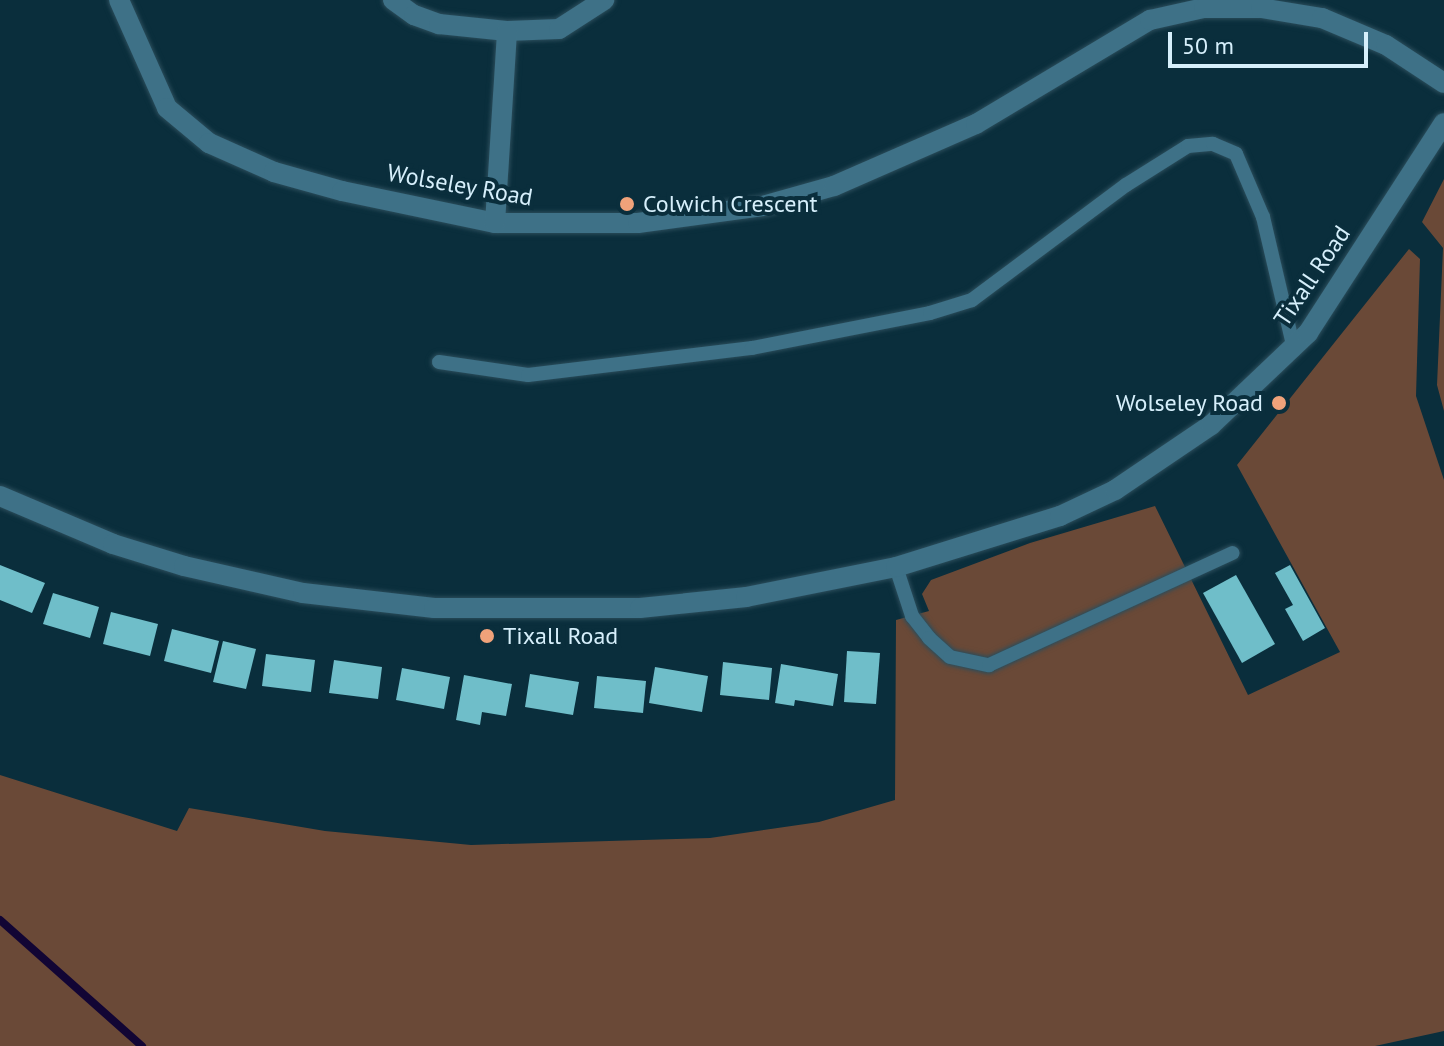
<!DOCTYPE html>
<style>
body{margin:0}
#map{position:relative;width:1444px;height:1046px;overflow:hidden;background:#0a2e3c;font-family:"PT Sans",sans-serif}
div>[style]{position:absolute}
.green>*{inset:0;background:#6a4937}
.stream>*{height:8px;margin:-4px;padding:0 4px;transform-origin:4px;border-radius:4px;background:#120534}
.building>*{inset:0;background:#6fbec9}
.roads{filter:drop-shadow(0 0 2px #2b4d5b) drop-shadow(0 0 2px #2b4d5b)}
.service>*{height:14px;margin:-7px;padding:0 7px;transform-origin:7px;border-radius:7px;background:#3e7187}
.minor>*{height:20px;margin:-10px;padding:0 10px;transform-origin:10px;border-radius:10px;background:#3e7187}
.tertiary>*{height:20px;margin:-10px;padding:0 10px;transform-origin:10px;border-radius:10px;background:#3e7187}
.dots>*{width:22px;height:22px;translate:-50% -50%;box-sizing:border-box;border:4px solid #0a2e3c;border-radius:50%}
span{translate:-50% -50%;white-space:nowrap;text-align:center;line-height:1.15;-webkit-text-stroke:8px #0a2e3c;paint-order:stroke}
.street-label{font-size:24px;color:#d6effb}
.poi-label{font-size:24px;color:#d6effb}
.left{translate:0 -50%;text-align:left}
.right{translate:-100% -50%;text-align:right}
.scale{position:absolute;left:1168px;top:32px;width:200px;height:36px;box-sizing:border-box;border:4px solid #d6effb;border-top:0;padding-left:10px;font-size:24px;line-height:28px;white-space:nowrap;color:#d6effb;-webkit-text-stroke:6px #0a2e3c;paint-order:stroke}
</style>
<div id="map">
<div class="green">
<i style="clip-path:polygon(1444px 179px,1444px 411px,1437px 385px,1443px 248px,1422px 222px)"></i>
<i style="clip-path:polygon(1409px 249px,1420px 259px,1416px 396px,1444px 480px,1444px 1031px,1375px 1046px,0 1046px,0 775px,177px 831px,189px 808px,325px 831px,471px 845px,710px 838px,819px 822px,895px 800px,896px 620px,929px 611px,922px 594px,931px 580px,1030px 543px,1155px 506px,1248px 695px,1340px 652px,1237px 465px)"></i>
</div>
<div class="stream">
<i style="left:0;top:920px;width:190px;rotate:41.6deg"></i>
</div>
<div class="building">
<i style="clip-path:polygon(0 565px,45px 583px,32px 613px,0 600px)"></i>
<i style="clip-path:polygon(1290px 565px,1325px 628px,1303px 641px,1285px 609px,1293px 605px,1275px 573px)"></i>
<i style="clip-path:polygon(1236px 575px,1275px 644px,1242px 663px,1203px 593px)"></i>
<i style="clip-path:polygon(53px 593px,99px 607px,90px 638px,43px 624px)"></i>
<i style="clip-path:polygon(111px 612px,158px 624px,150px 656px,103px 644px)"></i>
<i style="clip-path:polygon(172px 629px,219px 641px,211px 673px,164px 661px)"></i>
<i style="clip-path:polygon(223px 641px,256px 649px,246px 689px,213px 682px)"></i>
<i style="clip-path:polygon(847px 651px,880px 653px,876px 704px,844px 702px)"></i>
<i style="clip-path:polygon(266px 654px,315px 660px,311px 692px,262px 686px)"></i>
<i style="clip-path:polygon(334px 660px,382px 667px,378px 699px,329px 693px)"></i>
<i style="clip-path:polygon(723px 662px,772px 668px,769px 700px,720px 695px)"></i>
<i style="clip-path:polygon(781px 664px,838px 674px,833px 706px,795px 700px,794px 706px,775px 703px)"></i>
<i style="clip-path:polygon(655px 667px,708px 676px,702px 712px,649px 703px)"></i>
<i style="clip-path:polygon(402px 668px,450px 677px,444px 709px,396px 700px)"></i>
<i style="clip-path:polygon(530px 674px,579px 682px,573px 715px,525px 707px)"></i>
<i style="clip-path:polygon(464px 675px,512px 684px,506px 716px,482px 712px,480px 725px,456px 720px)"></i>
<i style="clip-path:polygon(597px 676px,646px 681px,643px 713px,594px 708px)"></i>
</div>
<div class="roads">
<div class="service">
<i style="left:439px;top:362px;width:90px;rotate:8.3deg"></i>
<i style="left:528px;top:375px;width:226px;rotate:-6.9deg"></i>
<i style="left:752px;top:348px;width:181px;rotate:-11.1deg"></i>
<i style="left:930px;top:313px;width:44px;rotate:-17.2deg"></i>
<i style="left:972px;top:300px;width:192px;rotate:-36.8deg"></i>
<i style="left:1126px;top:185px;width:73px;rotate:-32.2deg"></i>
<i style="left:1188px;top:146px;width:25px;rotate:-5deg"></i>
<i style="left:1213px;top:144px;width:25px;rotate:23deg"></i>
<i style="left:1236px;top:154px;width:69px;rotate:66.8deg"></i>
<i style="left:1263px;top:217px;width:136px;rotate:76.8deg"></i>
<i style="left:896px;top:567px;width:52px;rotate:71.9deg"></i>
<i style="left:912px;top:616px;width:28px;rotate:52deg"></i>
<i style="left:929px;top:638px;width:28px;rotate:42deg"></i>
<i style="left:950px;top:657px;width:40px;rotate:12deg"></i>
<i style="left:989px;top:665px;width:268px;rotate:-24.7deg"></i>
</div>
<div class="minor">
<i style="left:119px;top:0;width:118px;rotate:66deg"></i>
<i style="left:167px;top:108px;width:55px;rotate:39.8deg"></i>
<i style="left:209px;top:143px;width:71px;rotate:24deg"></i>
<i style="left:274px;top:172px;width:71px;rotate:15.6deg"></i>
<i style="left:342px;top:191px;width:156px;rotate:11.8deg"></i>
<i style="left:495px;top:223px;width:143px"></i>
<i style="left:638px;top:223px;width:126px;rotate:-7.7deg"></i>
<i style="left:763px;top:206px;width:74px;rotate:-15.7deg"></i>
<i style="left:834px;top:186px;width:155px;rotate:-23.6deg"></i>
<i style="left:976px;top:124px;width:203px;rotate:-30.9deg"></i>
<i style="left:1150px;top:20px;width:55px;rotate:-12.5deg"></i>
<i style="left:1204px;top:8px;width:57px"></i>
<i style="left:1261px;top:8px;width:62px;rotate:9.3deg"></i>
<i style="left:1322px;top:18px;width:69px;rotate:22.9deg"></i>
<i style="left:1386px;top:45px;width:69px;rotate:33.2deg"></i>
<i style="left:393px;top:0;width:26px;rotate:36deg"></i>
<i style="left:414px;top:15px;width:27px;rotate:20deg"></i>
<i style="left:439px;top:24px;width:68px;rotate:5.9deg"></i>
<i style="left:507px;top:31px;width:52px;rotate:-2.2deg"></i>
<i style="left:559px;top:29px;width:54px;rotate:-32.8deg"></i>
<i style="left:495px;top:223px;width:192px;rotate:-86.4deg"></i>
</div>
<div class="tertiary">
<i style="left:0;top:496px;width:123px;rotate:23deg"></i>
<i style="left:113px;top:544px;width:74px;rotate:17.2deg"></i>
<i style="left:184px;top:566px;width:122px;rotate:12.8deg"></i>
<i style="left:303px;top:593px;width:132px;rotate:6.5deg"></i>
<i style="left:434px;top:608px;width:206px"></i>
<i style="left:640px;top:608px;width:107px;rotate:-5.9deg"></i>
<i style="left:746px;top:597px;width:153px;rotate:-11.3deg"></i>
<i style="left:896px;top:567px;width:172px;rotate:-17.3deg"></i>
<i style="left:1060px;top:516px;width:61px;rotate:-25.3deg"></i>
<i style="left:1115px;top:490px;width:116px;rotate:-34.1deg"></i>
<i style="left:1211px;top:425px;width:134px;rotate:-43.5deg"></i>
<i style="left:1308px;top:333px;width:250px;rotate:-57.1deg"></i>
</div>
</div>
<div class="dots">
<i style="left:627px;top:204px;background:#f0a27a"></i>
<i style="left:1279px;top:403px;background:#f0a27a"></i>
<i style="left:487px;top:636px;background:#f0a27a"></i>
</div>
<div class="street-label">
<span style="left:460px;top:185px;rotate:10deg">Wolseley Road</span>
<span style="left:1312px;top:276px;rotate:-56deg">Tixall Road</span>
</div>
<div class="poi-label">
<span class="left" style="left:643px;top:204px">Colwich Crescent</span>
<span class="right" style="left:1263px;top:403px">Wolseley Road</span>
<span class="left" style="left:503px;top:636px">Tixall Road</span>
</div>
<div class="scale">50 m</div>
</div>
